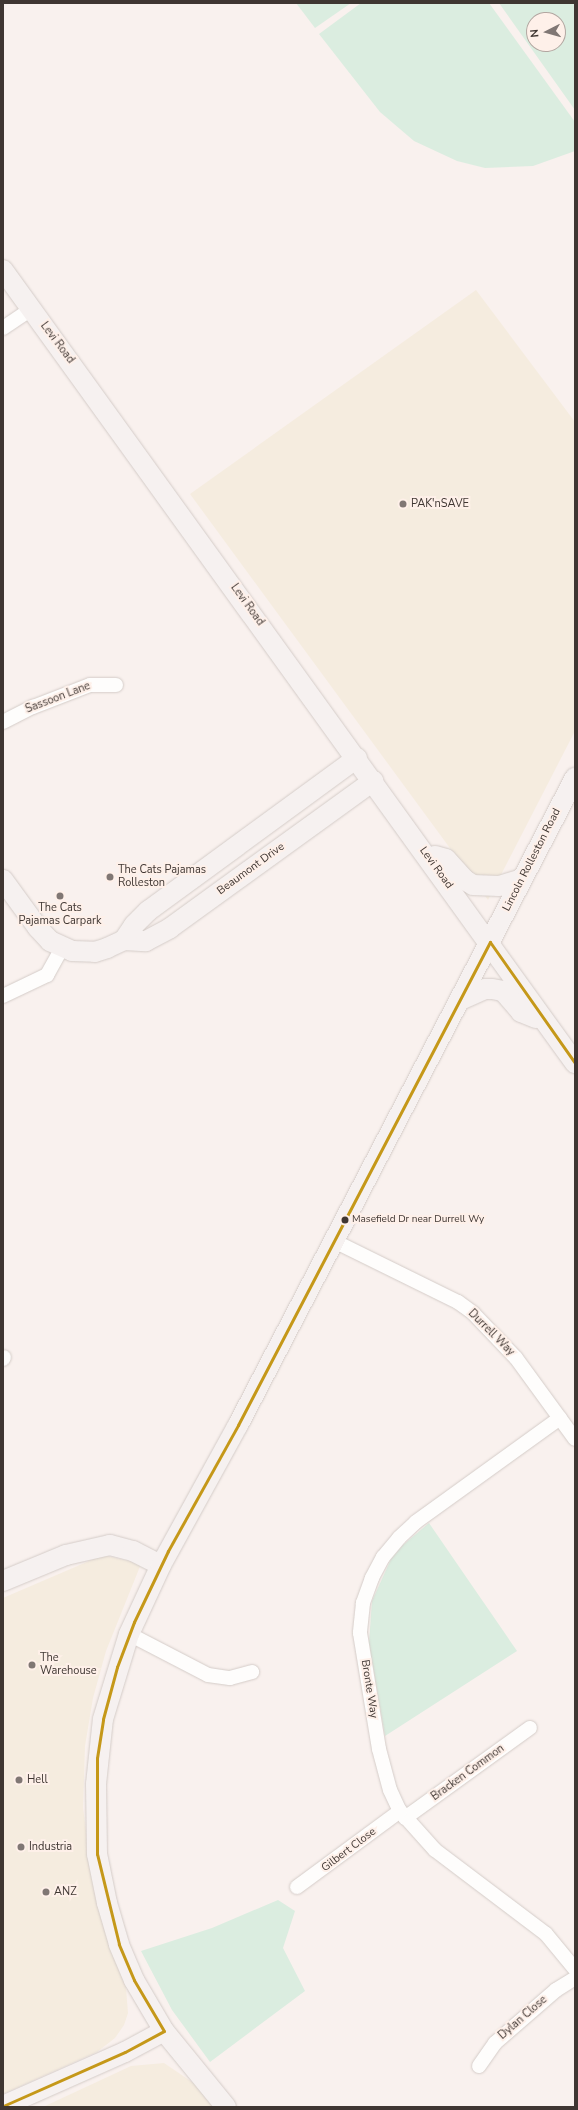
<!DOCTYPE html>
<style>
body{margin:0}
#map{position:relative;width:578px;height:2110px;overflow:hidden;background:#f9f1ee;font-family:"Nunito Sans",sans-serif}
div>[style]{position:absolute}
.commercial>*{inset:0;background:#f5ecdf}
.green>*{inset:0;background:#dbede0}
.roads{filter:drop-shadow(0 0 1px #d4ccc8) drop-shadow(0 0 1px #d4ccc8)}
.street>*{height:14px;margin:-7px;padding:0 7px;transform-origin:7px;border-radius:7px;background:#fefdfc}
.secondary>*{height:20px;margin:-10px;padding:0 10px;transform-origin:10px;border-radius:10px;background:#f6f1f0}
.bus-1>*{height:3px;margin:-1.5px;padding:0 1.5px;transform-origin:1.5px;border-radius:1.5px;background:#c59819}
.dots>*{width:11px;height:11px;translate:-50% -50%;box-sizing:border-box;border:2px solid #fef0e9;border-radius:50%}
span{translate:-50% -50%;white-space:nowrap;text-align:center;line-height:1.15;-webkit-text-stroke:4px #fef0e9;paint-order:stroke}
.bus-label{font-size:10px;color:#3f3632}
.left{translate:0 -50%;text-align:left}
.street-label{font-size:11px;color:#3f3632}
.poi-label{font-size:11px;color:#3f3632}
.frame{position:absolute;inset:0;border:4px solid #3f3632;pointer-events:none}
.north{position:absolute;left:526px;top:12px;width:40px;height:40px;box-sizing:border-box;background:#fef0e9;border:1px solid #b2a6a0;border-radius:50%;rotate:264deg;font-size:11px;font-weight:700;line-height:16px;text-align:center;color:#3f3632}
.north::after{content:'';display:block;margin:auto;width:14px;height:18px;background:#807774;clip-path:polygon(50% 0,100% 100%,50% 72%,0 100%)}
</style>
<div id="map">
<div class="commercial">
<i style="clip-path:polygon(476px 290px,575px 422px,575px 731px,488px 900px,190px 494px)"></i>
<i style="clip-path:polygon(103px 1555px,141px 1564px,106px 1651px,93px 1698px,85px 1746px,83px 1808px,92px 1875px,125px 1976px,128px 2013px,124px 2025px,115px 2038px,97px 2052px,3px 2094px,3px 1598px)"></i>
<i style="clip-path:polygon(164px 2063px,198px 2086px,214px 2107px,43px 2107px,131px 2066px)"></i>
</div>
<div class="green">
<i style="clip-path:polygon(296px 3px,351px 3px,315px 28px)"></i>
<i style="clip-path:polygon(361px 3px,489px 3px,575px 122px,575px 151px,533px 166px,485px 168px,457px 161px,414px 141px,380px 112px,319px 34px)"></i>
<i style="clip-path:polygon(evenodd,499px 3px,575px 3px,575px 110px,499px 3px,534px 20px,558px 20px,558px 44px,534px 44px,534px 20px)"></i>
<i style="clip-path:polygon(429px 1523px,517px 1651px,385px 1736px,369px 1643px,372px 1601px,391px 1559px,403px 1545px)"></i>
<i style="clip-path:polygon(278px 1900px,295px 1911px,283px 1948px,305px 1991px,210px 2062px,172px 2010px,141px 1951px,212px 1928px)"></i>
</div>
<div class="roads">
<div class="street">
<i style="left:3px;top:328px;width:34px;rotate:-34deg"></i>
<i style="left:3px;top:722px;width:34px;rotate:-27deg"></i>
<i style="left:33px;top:707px;width:61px;rotate:-21.1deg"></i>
<i style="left:90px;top:685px;width:26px"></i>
<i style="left:3px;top:996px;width:49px;rotate:-25.5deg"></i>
<i style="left:47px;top:975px;width:31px;rotate:-61deg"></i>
<i style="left:334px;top:1241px;width:138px;rotate:26.2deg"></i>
<i style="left:458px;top:1302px;width:19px;rotate:36deg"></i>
<i style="left:473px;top:1313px;width:62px;rotate:46.3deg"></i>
<i style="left:516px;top:1358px;width:100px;rotate:53.9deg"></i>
<i style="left:3px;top:1359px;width:2px;rotate:-63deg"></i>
<i style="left:560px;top:1418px;width:178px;rotate:144.2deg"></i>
<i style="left:416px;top:1522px;width:23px;rotate:137deg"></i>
<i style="left:399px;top:1538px;width:25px;rotate:130deg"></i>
<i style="left:383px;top:1557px;width:24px;rotate:118deg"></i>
<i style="left:372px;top:1578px;width:27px;rotate:110deg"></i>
<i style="left:363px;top:1603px;width:30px;rotate:96deg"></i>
<i style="left:360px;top:1633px;width:118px;rotate:80.7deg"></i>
<i style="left:379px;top:1749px;width:42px;rotate:75deg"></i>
<i style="left:390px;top:1790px;width:23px;rotate:65deg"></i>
<i style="left:400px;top:1811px;width:52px;rotate:48.1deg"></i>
<i style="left:435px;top:1850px;width:139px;rotate:37.1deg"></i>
<i style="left:546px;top:1934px;width:45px;rotate:50.4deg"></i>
<i style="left:129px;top:1634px;width:89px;rotate:27.4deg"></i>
<i style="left:208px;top:1675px;width:22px;rotate:8deg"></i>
<i style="left:230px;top:1678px;width:23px;rotate:-15deg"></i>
<i style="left:405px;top:1818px;width:154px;rotate:-35.8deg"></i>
<i style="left:297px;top:1887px;width:128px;rotate:-36.4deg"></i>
<i style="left:479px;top:2066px;width:28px;rotate:-55deg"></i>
<i style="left:495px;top:2043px;width:81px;rotate:-41deg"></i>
<i style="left:556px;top:1990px;width:22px;rotate:-32deg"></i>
</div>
<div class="secondary">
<i style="left:3px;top:270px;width:978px;rotate:54.2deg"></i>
<i style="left:435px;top:856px;width:11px;rotate:15deg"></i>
<i style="left:446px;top:859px;width:28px;rotate:48deg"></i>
<i style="left:465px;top:880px;width:9px;rotate:32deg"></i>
<i style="left:473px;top:885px;width:26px;rotate:2deg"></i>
<i style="left:499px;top:886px;width:24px;rotate:-17deg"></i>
<i style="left:3px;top:880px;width:59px;rotate:53.9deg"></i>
<i style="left:38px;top:928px;width:18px;rotate:47deg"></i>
<i style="left:50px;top:941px;width:24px;rotate:24deg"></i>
<i style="left:72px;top:951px;width:23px;rotate:2deg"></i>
<i style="left:95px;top:952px;width:13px;rotate:-18deg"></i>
<i style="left:107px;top:948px;width:19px;rotate:-25deg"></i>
<i style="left:124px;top:940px;width:18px;rotate:-56deg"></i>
<i style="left:134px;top:925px;width:20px;rotate:-45deg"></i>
<i style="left:148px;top:911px;width:259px;rotate:-36.2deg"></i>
<i style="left:124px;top:940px;width:22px;rotate:3deg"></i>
<i style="left:146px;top:941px;width:27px;rotate:-28deg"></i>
<i style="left:170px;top:928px;width:251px;rotate:-35.9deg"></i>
<i style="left:460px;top:1000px;width:27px;rotate:-24deg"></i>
<i style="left:485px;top:989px;width:7px"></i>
<i style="left:492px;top:989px;width:11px;rotate:10deg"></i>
<i style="left:503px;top:991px;width:28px;rotate:49deg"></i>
<i style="left:521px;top:1012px;width:16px;rotate:22deg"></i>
<i style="left:3px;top:1581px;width:68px;rotate:-22.4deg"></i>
<i style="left:66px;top:1555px;width:45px;rotate:-12.8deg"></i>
<i style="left:110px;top:1545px;width:24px;rotate:15deg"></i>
<i style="left:133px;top:1551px;width:31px;rotate:27deg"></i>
<i style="left:3px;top:2106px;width:133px;rotate:-23.9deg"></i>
<i style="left:125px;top:2052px;width:44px;rotate:-28.3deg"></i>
<i style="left:226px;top:2107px;width:98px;rotate:-129.2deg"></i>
<i style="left:164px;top:2031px;width:59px;rotate:-120.5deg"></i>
<i style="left:134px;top:1980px;width:39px;rotate:-113deg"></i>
<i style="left:119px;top:1944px;width:43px;rotate:-106.3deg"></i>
<i style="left:107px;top:1903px;width:50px;rotate:-101.5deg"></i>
<i style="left:97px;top:1854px;width:70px;rotate:-90.8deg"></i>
<i style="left:96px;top:1784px;width:65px;rotate:-83.9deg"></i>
<i style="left:103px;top:1719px;width:89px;rotate:-73deg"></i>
<i style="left:129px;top:1634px;width:76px;rotate:-65.1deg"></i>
<i style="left:161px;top:1565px;width:160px;rotate:-61.2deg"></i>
<i style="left:238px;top:1425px;width:730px;rotate:-62.49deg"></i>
</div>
</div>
<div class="bus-1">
<i style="left:490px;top:942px;width:148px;rotate:54.9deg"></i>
<i style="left:164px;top:2031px;width:59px;rotate:-120.5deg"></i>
<i style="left:134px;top:1980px;width:39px;rotate:-113deg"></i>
<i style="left:119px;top:1944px;width:93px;rotate:-103.7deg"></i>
<i style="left:97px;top:1854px;width:96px;rotate:-90deg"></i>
<i style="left:97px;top:1758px;width:39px;rotate:-81deg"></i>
<i style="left:103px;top:1719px;width:54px;rotate:-74.9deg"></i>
<i style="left:117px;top:1667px;width:48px;rotate:-69.3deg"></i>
<i style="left:134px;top:1622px;width:79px;rotate:-64.4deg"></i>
<i style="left:168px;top:1551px;width:144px;rotate:-60.9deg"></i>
<i style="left:238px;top:1425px;width:545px;rotate:-62.45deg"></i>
<i style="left:3px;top:2106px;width:133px;rotate:-23.9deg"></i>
<i style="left:125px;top:2052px;width:44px;rotate:-28.3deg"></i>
</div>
<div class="dots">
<i style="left:403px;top:504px;background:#807774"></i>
<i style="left:110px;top:877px;background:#807774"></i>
<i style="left:60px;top:896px;background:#807774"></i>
<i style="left:345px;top:1220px;background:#3f3632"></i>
<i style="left:32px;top:1665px;background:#807774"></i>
<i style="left:19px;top:1780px;background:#807774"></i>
<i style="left:21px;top:1847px;background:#807774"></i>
<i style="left:46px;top:1892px;background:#807774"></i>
</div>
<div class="bus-label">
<span class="left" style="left:352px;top:1220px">Masefield Dr near Durrell Wy</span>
</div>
<div class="street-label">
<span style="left:57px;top:343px;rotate:53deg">Levi Road</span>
<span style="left:247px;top:605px;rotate:54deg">Levi Road</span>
<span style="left:58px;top:698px;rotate:-21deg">Sassoon Lane</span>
<span style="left:532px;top:860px;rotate:-63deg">Lincoln Rolleston Road</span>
<span style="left:436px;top:868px;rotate:54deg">Levi Road</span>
<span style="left:251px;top:869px;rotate:-36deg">Beaumont Drive</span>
<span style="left:491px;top:1333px;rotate:45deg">Durrell Way</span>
<span style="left:369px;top:1689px;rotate:81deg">Bronte Way</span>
<span style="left:468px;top:1773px;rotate:-36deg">Bracken Common</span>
<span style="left:349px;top:1850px;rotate:-37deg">Gilbert Close</span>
<span style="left:523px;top:2018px;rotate:-41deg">Dylan Close</span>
</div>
<div class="poi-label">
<span class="left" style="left:411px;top:504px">PAK'nSAVE</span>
<span class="left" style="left:118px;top:877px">The Cats Pajamas<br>Rolleston</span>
<span style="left:60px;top:915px">The Cats<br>Pajamas Carpark</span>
<span class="left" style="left:40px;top:1665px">The<br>Warehouse</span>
<span class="left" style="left:27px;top:1780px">Hell</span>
<span class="left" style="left:29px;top:1847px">Industria</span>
<span class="left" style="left:54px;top:1892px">ANZ</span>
</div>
<div class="frame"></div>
<div class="north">N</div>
</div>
